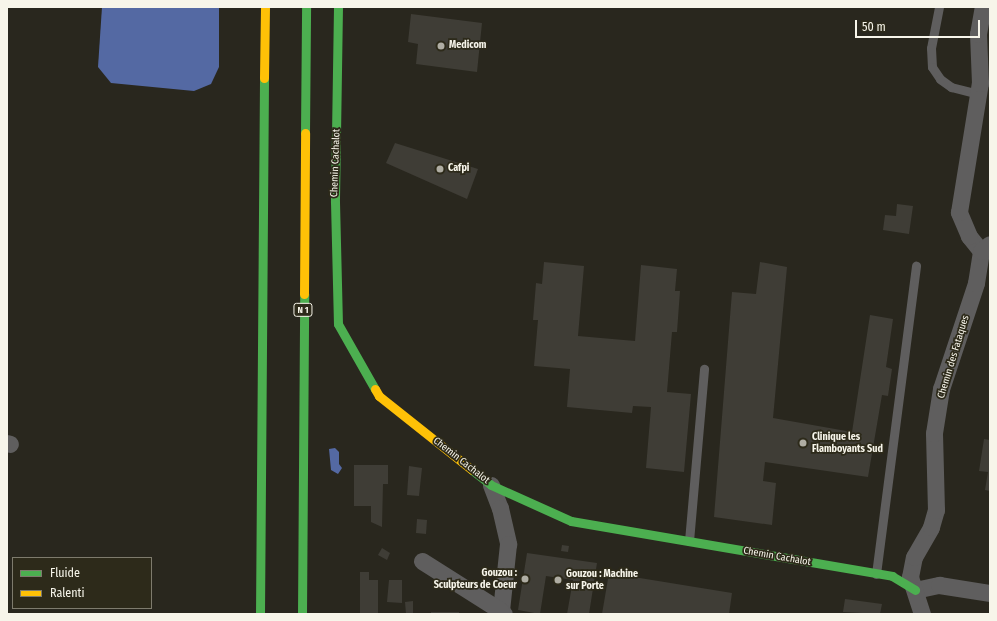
<!DOCTYPE html>
<style>
body{margin:0}
#map{position:relative;width:997px;height:621px;overflow:hidden;background:#29271e;font-family:"Fira Sans Condensed",sans-serif}
div>[style]{position:absolute}
.water>*{inset:0;background:#5469a3}
.building>*{inset:0;background:#3f3d36}
.lane>*{height:9px;margin:-4.5px;padding:0 4.5px;transform-origin:4.5px;border-radius:4.5px;background:#5f5e5e}
.street>*{height:17px;margin:-8.5px;padding:0 8.5px;transform-origin:8.5px;border-radius:8.5px;background:#5f5e5e}
.fast>*{height:9px;margin:-4.5px;padding:0 4.5px;transform-origin:4.5px;border-radius:4.5px;background:#4caf50}
.slow>*{height:9px;margin:-4.5px;padding:0 4.5px;transform-origin:4.5px;border-radius:4.5px;background:#ffc107}
.dots>*{width:11px;height:11px;translate:-50% -50%;box-sizing:border-box;border:2px solid #2d2a1a;border-radius:50%}
span{translate:-50% -50%;white-space:nowrap;text-align:center;line-height:1.15;-webkit-text-stroke:3.5px #2d2a1a;paint-order:stroke}
.shield-label span{padding:1px 3px;background:#2d2a1a;border:1px solid;border-radius:3px;-webkit-text-stroke-width:0}
.shield-label{font-size:9px;color:#f7f5ea;font-weight:700}
.poi-label{font-size:10px;color:#f7f5ea;font-weight:700}
.left{translate:0 -50%;text-align:left}
.right{translate:-100% -50%;text-align:right}
.street-label{font-size:10px;color:#f7f5ea}
.frame{position:absolute;inset:0;border:8px solid #f7f5ea;pointer-events:none}
.legend{position:absolute;left:12px;top:557px;width:140px;height:52px;box-sizing:border-box;background:#2d2a1a;border:1px solid #7e7b6d;margin:0;padding:5px 7px;list-style:none;font-size:12px;color:#f7f5ea}
.legend li{display:flex;align-items:center;gap:8px;height:20px}
.legend b{width:20px;border:1px solid #7e7b6d}
.scale{position:absolute;left:855px;top:20px;width:125px;height:18px;box-sizing:border-box;border:2px solid #f7f5ea;border-top:0;padding-left:5px;font-size:12px;line-height:14px;white-space:nowrap;color:#f7f5ea;-webkit-text-stroke:3px #2d2a1a;paint-order:stroke}
</style>
<div id="map">
<div class="water">
<i style="clip-path:polygon(102px 7px,219px 7px,219px 67px,211px 84px,194px 91px,111px 83px,98px 67px)"></i>
<i style="clip-path:polygon(335px 448px,339px 452px,339px 464px,342px 468px,338px 474px,331px 470px,329px 449px)"></i>
</div>
<div class="building">
<i style="clip-path:polygon(411px 14px,482px 23px,477px 72px,416px 64px,418px 44px,408px 42px)"></i>
<i style="clip-path:polygon(395px 143px,478px 169px,467px 199px,386px 163px)"></i>
<i style="clip-path:polygon(897px 204px,913px 206px,909px 234px,883px 230px,885px 215px,896px 216px)"></i>
<i style="clip-path:polygon(544px 262px,584px 266px,578px 336px,635px 341px,641px 265px,677px 269px,675px 291px,680px 291px,677px 332px,672px 332px,667px 392px,691px 394px,684px 472px,646px 468px,651px 407px,633px 406px,632px 413px,567px 407px,570px 369px,534px 366px,538px 320px,533px 320px,536px 283px,542px 284px)"></i>
<i style="clip-path:polygon(760px 262px,787px 267px,773px 418px,852px 432px,870px 315px,893px 319px,886px 367px,892px 369px,888px 396px,882px 395px,868px 477px,765px 462px,763px 481px,776px 483px,772px 525px,714px 517px,732px 292px,756px 294px)"></i>
<i style="clip-path:polygon(984px 439px,990px 440px,990px 491px,985px 490px,988px 472px,979px 471px)"></i>
<i style="clip-path:polygon(354px 465px,388px 465px,388px 484px,383px 484px,382px 527px,371px 522px,371px 506px,354px 506px)"></i>
<i style="clip-path:polygon(409px 466px,422px 468px,419px 496px,407px 495px)"></i>
<i style="clip-path:polygon(417px 519px,427px 520px,426px 534px,416px 533px)"></i>
<i style="clip-path:polygon(562px 545px,569px 546px,568px 552px,561px 551px)"></i>
<i style="clip-path:polygon(382px 548px,390px 553px,387px 560px,378px 555px)"></i>
<i style="clip-path:polygon(527px 553px,597px 563px,589px 614px,567px 614px,573px 580px,546px 576px,540px 614px,518px 610px)"></i>
<i style="clip-path:polygon(360px 572px,369px 572px,369px 580px,378px 580px,378px 614px,360px 614px)"></i>
<i style="clip-path:polygon(609px 573px,732px 593px,729px 614px,602px 614px)"></i>
<i style="clip-path:polygon(389px 580px,402px 580px,402px 603px,387px 602px)"></i>
<i style="clip-path:polygon(845px 599px,882px 604px,880px 614px,843px 612px)"></i>
<i style="clip-path:polygon(413px 601px,413px 614px,406px 614px,405px 602px)"></i>
<i style="clip-path:polygon(431px 612px,459px 612px,459px 614px,431px 614px)"></i>
</div>
<div class="lane">
<i style="left:939px;top:7px;width:42px;rotate:101deg"></i>
<i style="left:931px;top:48px;width:19px;rotate:87deg"></i>
<i style="left:932px;top:67px;width:14px;rotate:56deg"></i>
<i style="left:940px;top:79px;width:14px;rotate:36deg"></i>
<i style="left:951px;top:87px;width:29px;rotate:14deg"></i>
<i style="left:689px;top:541px;width:173px;rotate:-85deg"></i>
<i style="left:876px;top:574px;width:311px;rotate:-82.6deg"></i>
</div>
<div class="street">
<i style="left:981px;top:251px;width:19px;rotate:-129deg"></i>
<i style="left:969px;top:236px;width:26px;rotate:-113deg"></i>
<i style="left:959px;top:212px;width:131px;rotate:-80.8deg"></i>
<i style="left:980px;top:83px;width:49px;rotate:-92.3deg"></i>
<i style="left:978px;top:34px;width:27px;rotate:-80deg"></i>
<i style="left:7px;top:443px;width:3px;rotate:18deg"></i>
<i style="left:491px;top:485px;width:25px;rotate:69deg"></i>
<i style="left:500px;top:508px;width:37px;rotate:77deg"></i>
<i style="left:508px;top:544px;width:67px;rotate:96deg"></i>
<i style="left:501px;top:611px;width:4px;rotate:45deg"></i>
<i style="left:422px;top:561px;width:93px;rotate:32.3deg"></i>
<i style="left:915px;top:590px;width:25px;rotate:-12deg"></i>
<i style="left:939px;top:585px;width:52px;rotate:8.9deg"></i>
<i style="left:922px;top:614px;width:39px;rotate:-108deg"></i>
<i style="left:910px;top:577px;width:20px;rotate:-79deg"></i>
<i style="left:914px;top:557px;width:34px;rotate:-60deg"></i>
<i style="left:931px;top:527px;width:18px;rotate:-74deg"></i>
<i style="left:936px;top:510px;width:77px;rotate:-91.5deg"></i>
<i style="left:934px;top:433px;width:45px;rotate:-81deg"></i>
<i style="left:941px;top:389px;width:112px;rotate:-71.7deg"></i>
<i style="left:976px;top:283px;width:32px;rotate:-81deg"></i>
<i style="left:981px;top:251px;width:11px;rotate:-38deg"></i>
</div>
<div class="fast">
<i style="left:338px;top:7px;width:195px;rotate:90.9deg"></i>
<i style="left:335px;top:202px;width:122px;rotate:88.6deg"></i>
<i style="left:338px;top:324px;width:75px;rotate:60.4deg"></i>
<i style="left:305px;top:133px;width:126px;rotate:-89.5deg"></i>
<i style="left:472px;top:470px;width:24px;rotate:38deg"></i>
<i style="left:491px;top:485px;width:88px;rotate:24.2deg"></i>
<i style="left:571px;top:521px;width:326px;rotate:9.7deg"></i>
<i style="left:892px;top:576px;width:27px;rotate:31deg"></i>
<i style="left:260px;top:614px;width:536px;rotate:-89.57deg"></i>
<i style="left:302px;top:614px;width:320px;rotate:-89.6deg"></i>
</div>
<div class="slow">
<i style="left:264px;top:78px;width:71px;rotate:-89.2deg"></i>
<i style="left:304px;top:294px;width:161px;rotate:-89.6deg"></i>
<i style="left:375px;top:389px;width:8px;rotate:60deg"></i>
<i style="left:379px;top:396px;width:119px;rotate:38.5deg"></i>
</div>
<div class="dots">
<i style="left:441px;top:46px;background:#afada3"></i>
<i style="left:440px;top:169px;background:#afada3"></i>
<i style="left:803px;top:443px;background:#afada3"></i>
<i style="left:525px;top:579px;background:#afada3"></i>
<i style="left:558px;top:580px;background:#afada3"></i>
</div>
<div class="shield-label">
<span style="left:303px;top:310px">N 1</span>
</div>
<div class="poi-label">
<span class="left" style="left:449px;top:46px">Medicom</span>
<span class="left" style="left:448px;top:169px">Cafpi</span>
<span class="left" style="left:812px;top:443px">Clinique les<br>Flamboyants Sud</span>
<span class="right" style="left:517px;top:579px">Gouzou :<br>Sculpteurs de Coeur</span>
<span class="left" style="left:566px;top:580px">Gouzou : Machine<br>sur Porte</span>
</div>
<div class="street-label">
<span style="left:336px;top:163px;rotate:-88deg">Chemin Cachalot</span>
<span style="left:954px;top:357px;rotate:-73deg">Chemin des Fataques</span>
<span style="left:461px;top:461px;rotate:38deg">Chemin Cachalot</span>
<span style="left:777px;top:557px;rotate:10deg">Chemin Cachalot</span>
</div>
<div class="frame"></div>
<ul class="legend">
<li><b style="height:5px;background:#4caf50"></b>Fluide</li>
<li><b style="height:5px;background:#ffc107"></b>Ralenti</li>
</ul>
<div class="scale">50 m</div>
</div>
